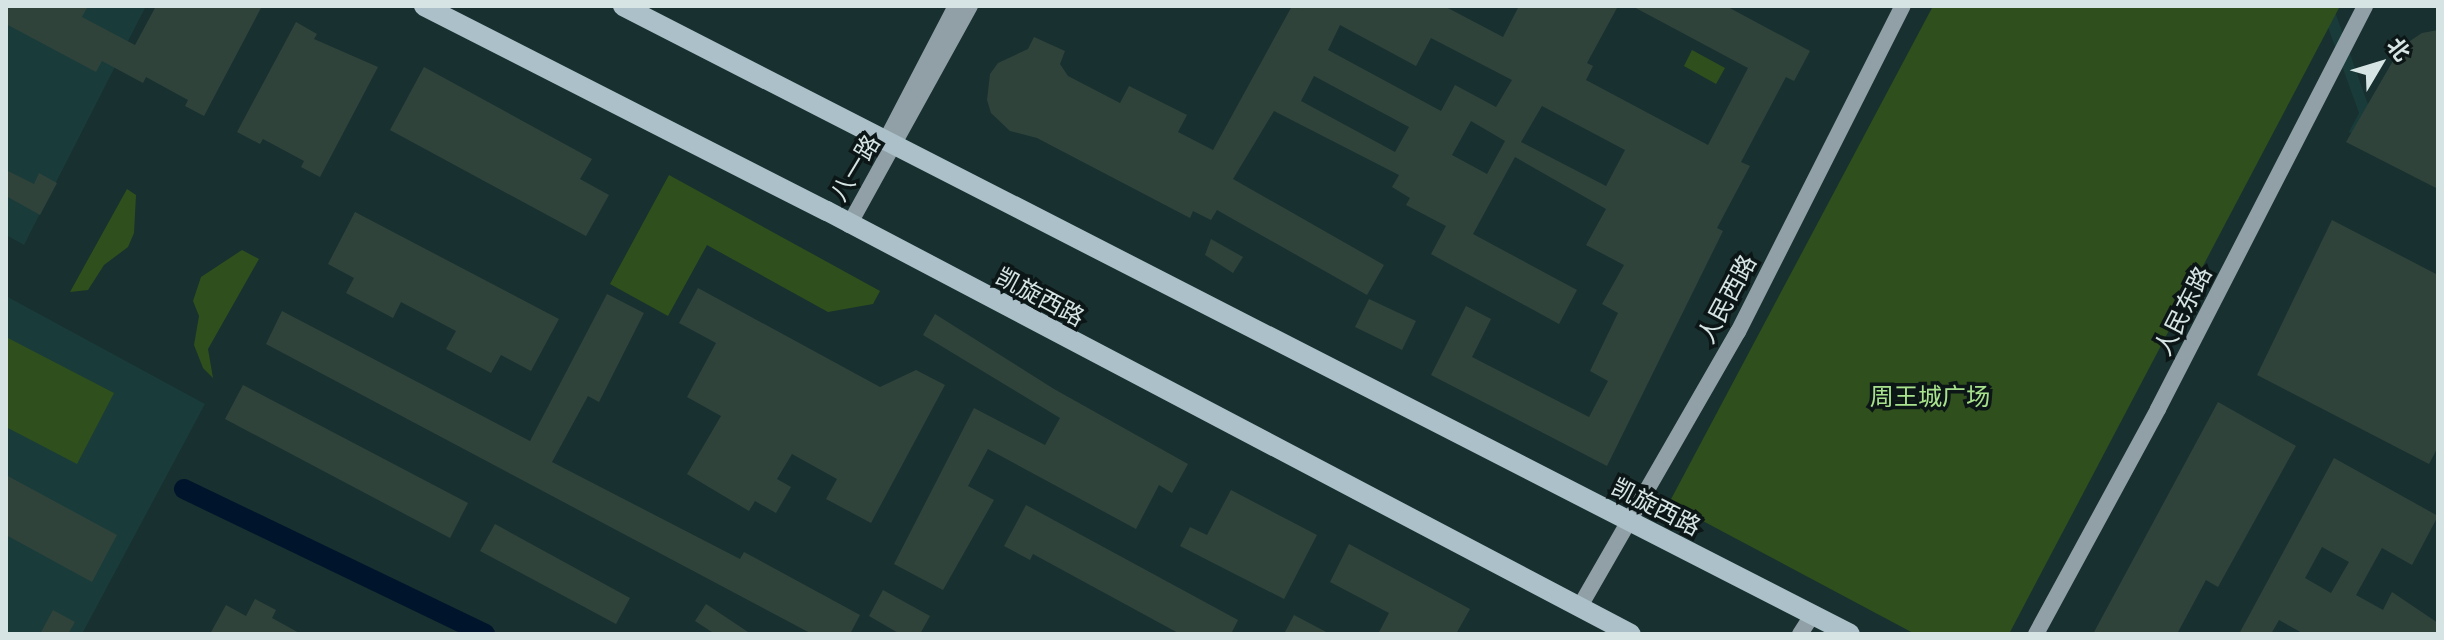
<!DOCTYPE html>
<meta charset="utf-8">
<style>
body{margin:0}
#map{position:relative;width:2444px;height:640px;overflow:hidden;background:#18302f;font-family:Ubuntu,"Noto Sans SC",sans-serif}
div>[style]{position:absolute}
.built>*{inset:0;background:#193b3a}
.green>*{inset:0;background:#2f501d}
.canal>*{height:20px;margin:-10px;padding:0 10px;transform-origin:10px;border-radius:10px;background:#00142c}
.building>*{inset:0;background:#2f433a}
.secondary>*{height:16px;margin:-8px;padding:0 8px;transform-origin:8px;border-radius:8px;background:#90a0a6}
.primary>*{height:20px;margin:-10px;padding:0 10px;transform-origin:10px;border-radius:10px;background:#abc0c8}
span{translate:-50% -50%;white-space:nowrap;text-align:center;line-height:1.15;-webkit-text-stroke:7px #0c1616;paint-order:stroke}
.street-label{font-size:24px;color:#d6e4e4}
.park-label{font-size:24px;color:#a8e28d}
.frame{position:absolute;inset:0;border:8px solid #d6e4e4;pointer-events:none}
.north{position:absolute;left:2340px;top:24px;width:80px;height:80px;-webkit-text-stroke:6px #0c1616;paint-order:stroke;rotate:52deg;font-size:22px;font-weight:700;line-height:32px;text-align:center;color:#d6e4e4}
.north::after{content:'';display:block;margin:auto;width:28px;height:36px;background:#d6e4e4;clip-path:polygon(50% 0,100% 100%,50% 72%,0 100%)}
</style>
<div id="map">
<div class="built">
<i style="clip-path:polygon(6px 6px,146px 6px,24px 245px,6px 235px)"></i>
<i style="clip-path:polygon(2333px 6px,2371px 113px,2358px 138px,2349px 132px,2359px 113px,2321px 8px)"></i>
<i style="clip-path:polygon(6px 296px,205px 404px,82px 634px,6px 634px)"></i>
</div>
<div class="green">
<i style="clip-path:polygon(1933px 6px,2340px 6px,2009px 634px,1915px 634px,1669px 503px)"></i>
<i style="clip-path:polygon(1692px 50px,1725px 68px,1716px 84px,1684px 66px)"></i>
<i style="clip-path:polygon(669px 175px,880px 291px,873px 304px,828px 312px,707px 245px,668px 316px,610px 284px)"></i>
<i style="clip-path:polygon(127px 189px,136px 195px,134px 233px,128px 247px,104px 265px,88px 290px,70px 292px)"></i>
<i style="clip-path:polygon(242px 250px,259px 259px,208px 349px,213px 378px,203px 368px,194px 345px,199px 316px,193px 301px,201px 277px)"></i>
<i style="clip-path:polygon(6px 337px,114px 393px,77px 464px,6px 427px)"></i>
</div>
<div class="canal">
<i style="left:184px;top:489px;width:334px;rotate:25.7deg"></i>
</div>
<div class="building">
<i style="clip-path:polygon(6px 6px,88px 6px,82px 17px,135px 45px,156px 6px,262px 6px,204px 116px,185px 106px,188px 100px,146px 77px,143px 83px,102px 61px,96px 72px,6px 24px)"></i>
<i style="clip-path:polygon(evenodd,1292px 6px,1444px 6px,1503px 37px,1519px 6px,1618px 6px,1587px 63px,1593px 66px,1586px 80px,1708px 145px,1748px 68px,1632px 6px,1726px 6px,1810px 51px,1794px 81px,1786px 77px,1741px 162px,1750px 166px,1717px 228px,1723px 231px,1607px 466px,1431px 375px,1466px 306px,1491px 319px,1472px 357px,1589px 417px,1608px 381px,1590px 371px,1618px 313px,1602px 304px,1624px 265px,1586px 245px,1606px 209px,1515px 157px,1473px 234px,1577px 290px,1559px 324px,1431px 254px,1446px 226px,1406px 205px,1410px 198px,1392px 187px,1399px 175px,1274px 111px,1233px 179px,1384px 265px,1367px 295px,1217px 210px,1211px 220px,1193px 211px,1190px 218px,1037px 138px,1010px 131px,991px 113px,987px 100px,990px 74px,998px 63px,1028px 49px,1034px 37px,1065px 51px,1060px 64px,1068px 76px,1120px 103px,1129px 86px,1187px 115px,1178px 132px,1213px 150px,1292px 6px,1340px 25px,1416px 66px,1431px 38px,1512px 80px,1496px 107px,1455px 85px,1441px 111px,1328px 50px,1340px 25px,1292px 6px,1314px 76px,1409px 127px,1395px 152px,1301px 101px,1314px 76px,1292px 6px,1542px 106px,1625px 150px,1606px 186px,1521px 142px,1542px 106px,1292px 6px,1471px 121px,1505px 141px,1487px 174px,1452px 155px,1471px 121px)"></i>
<i style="clip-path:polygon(296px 22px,317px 34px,314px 39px,378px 67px,320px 177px,301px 167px,304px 161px,263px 139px,260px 144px,237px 132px)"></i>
<i style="clip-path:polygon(2438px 30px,2438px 189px,2346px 142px,2401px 47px,2422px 33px)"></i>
<i style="clip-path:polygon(424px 67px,592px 159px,580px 179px,609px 195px,586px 236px,390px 130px)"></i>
<i style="clip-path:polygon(6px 170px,34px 184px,39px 173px,57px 183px,40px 215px,6px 196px)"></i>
<i style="clip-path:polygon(355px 212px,559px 319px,531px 371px,501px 355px,491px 373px,446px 349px,456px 331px,401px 302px,393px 318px,346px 293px,354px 278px,328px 264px)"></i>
<i style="clip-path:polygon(2332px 220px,2438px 275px,2438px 447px,2429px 464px,2257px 375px)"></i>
<i style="clip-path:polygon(1211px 239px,1243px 257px,1233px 273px,1205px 255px)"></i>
<i style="clip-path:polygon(698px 288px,880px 387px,916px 370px,945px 385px,871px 523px,826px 499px,837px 479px,792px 454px,777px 479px,791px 487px,776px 513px,755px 501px,749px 511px,687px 474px,721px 416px,687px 397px,716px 343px,679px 323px)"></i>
<i style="clip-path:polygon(607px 294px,644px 313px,599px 402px,588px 396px,552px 462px,740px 559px,744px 552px,860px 615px,850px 634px,812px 634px,266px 344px,282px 311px,530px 441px)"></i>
<i style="clip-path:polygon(1369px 299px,1416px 321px,1402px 350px,1355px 327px)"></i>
<i style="clip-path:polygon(935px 314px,1054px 389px,1188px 464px,1172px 493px,1159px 485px,1136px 529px,988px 449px,968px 486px,994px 500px,943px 590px,894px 564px,974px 408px,1045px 445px,1060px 418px,923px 335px)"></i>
<i style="clip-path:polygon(243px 385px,468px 503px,450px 538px,225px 419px)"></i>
<i style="clip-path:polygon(2218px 402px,2296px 446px,2218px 587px,2206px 580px,2177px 634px,2093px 634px)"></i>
<i style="clip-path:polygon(evenodd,2334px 458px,2438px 516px,2412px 565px,2382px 548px,2356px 595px,2383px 610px,2392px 592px,2438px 623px,2438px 634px,2304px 634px,2279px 620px,2271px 634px,2239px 634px,2334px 458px,2322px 547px,2349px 562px,2331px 593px,2305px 578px,2322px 547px)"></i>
<i style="clip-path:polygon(6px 475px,117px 535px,92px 582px,6px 535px)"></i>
<i style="clip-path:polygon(1231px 490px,1317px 535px,1284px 599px,1180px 546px,1190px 527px,1207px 535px)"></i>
<i style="clip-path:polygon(1026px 505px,1238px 620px,1231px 634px,1180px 634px,1033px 554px,1030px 560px,1004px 546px)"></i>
<i style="clip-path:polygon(495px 524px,630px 598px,616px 624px,480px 551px)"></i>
<i style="clip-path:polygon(1349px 544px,1470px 609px,1456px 634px,1378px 634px,1389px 613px,1330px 582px)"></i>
<i style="clip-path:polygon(883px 590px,930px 616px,920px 634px,900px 634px,869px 616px)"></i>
<i style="clip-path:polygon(255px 599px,276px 610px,272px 618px,301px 634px,210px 634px,226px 605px,246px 616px)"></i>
<i style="clip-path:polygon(706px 604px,751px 634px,715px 634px,695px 621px)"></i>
<i style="clip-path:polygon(53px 610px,75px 622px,68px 634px,40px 634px)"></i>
<i style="clip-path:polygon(1294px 615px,1330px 634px,1284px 634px)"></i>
</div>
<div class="secondary">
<i style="left:881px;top:150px;width:162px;rotate:-62.5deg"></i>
<i style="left:849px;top:225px;width:250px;rotate:-61.1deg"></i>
<i style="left:1579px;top:608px;width:319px;rotate:-60.1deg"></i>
<i style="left:1738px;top:332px;width:365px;rotate:-63.2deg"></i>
<i style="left:1800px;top:634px;width:24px;rotate:-57deg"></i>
<i style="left:2036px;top:634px;width:256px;rotate:-61.5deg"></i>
<i style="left:2158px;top:409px;width:453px;rotate:-62.8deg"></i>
</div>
<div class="primary">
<i style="left:424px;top:6px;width:452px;rotate:27deg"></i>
<i style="left:827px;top:211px;width:908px;rotate:27.75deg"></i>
<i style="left:623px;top:6px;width:1378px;rotate:27.1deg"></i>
</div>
<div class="street-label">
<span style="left:855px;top:168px;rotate:-59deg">八一路</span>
<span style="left:1040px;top:297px;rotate:28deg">凯旋西路</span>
<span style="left:1727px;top:299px;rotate:-62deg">人民西路</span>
<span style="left:2183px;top:311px;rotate:-63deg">人民东路</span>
<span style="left:1656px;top:507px;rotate:27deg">凯旋西路</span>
</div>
<div class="park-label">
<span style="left:1930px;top:397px">周王城广场</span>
</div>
<div class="frame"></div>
<div class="north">北</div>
</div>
